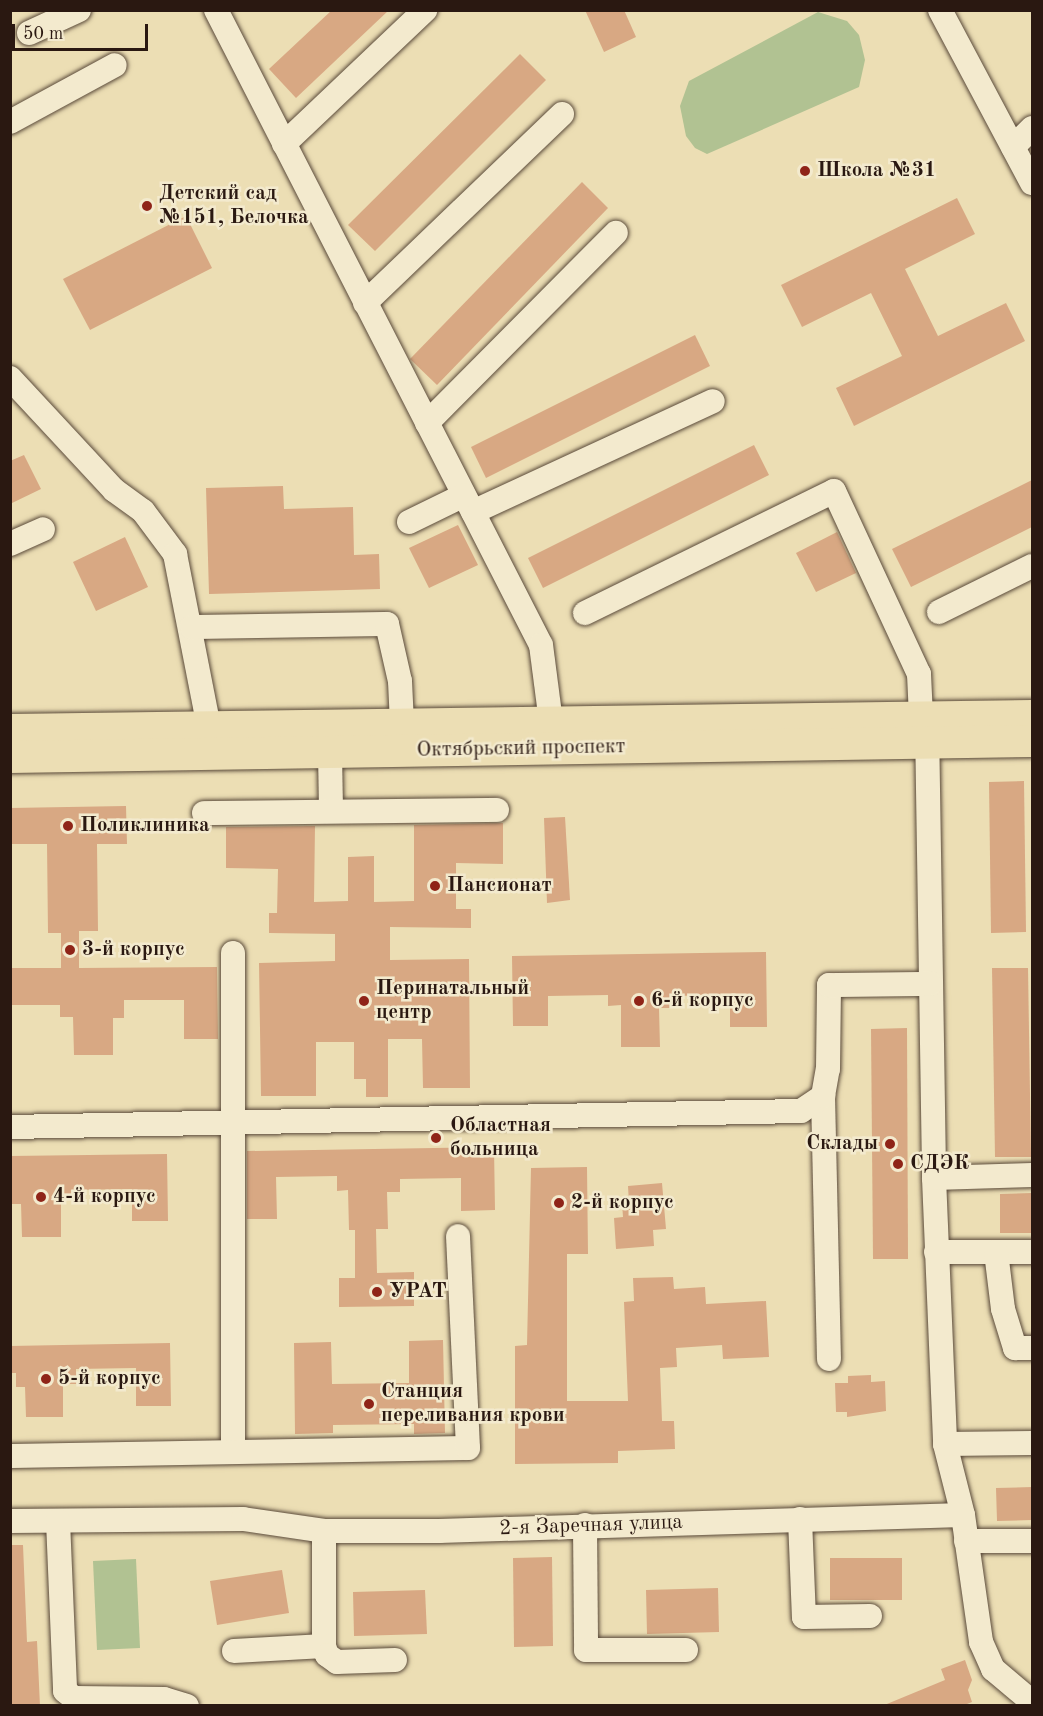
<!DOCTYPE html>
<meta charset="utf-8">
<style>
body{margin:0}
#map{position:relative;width:1043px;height:1716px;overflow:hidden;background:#ecdeb4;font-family:"Old Standard TT",serif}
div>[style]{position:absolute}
.green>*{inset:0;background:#b1c292}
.building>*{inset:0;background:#d8a883}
.roads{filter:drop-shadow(0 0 2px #5a4a3a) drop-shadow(0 0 2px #5a4a3a)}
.minor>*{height:24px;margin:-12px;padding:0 12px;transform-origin:12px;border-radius:12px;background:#f3eace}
.major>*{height:32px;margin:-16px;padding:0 16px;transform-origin:16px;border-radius:16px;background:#ecdeb4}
.dots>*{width:16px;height:16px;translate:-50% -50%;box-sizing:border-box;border:3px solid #f3eace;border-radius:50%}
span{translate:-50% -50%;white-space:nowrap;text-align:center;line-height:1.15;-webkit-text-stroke:5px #f3eace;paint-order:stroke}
.poi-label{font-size:21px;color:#2a1811;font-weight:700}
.left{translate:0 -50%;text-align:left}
.right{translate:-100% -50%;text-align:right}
.street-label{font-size:21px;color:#2a1811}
.frame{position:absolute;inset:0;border:12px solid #2a1811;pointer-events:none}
.scale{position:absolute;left:12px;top:24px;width:136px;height:27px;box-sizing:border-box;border:3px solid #2a1811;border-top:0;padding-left:8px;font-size:18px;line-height:21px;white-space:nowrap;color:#2a1811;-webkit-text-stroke:4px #f3eace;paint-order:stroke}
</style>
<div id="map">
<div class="green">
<i style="clip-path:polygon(818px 12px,847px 21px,859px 35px,865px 60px,859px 87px,707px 154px,695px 148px,686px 136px,680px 106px,689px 81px)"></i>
<i style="clip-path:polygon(136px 1559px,140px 1648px,97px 1650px,93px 1561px)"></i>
</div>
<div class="building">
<i style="clip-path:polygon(332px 10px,389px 10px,296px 98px,269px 69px)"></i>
<i style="clip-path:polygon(585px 10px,624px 10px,636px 37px,604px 52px)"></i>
<i style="clip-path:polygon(520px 54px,546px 80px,375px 251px,348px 225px)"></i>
<i style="clip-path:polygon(582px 182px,608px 208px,437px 385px,410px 359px)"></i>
<i style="clip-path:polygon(957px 198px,975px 234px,905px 269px,938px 336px,1006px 303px,1025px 341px,854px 426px,836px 388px,902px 356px,871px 293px,802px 327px,781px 285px)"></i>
<i style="clip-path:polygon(186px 216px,212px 268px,90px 330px,63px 279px)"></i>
<i style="clip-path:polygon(695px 335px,710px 366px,486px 478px,471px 447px)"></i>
<i style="clip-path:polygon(754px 445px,769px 475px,543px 588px,528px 558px)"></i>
<i style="clip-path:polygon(24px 455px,41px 489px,10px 504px,10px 461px)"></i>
<i style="clip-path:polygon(1032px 480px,1032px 527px,911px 587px,892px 549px)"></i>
<i style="clip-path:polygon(283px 486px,284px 509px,353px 507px,354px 555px,379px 554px,380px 589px,209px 594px,206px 488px)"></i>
<i style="clip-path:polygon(458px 525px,478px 565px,429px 588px,409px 548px)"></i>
<i style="clip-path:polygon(837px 532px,856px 573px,816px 592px,796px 553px)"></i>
<i style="clip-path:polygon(125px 537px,148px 587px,96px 611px,73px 562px)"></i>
<i style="clip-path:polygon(1024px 781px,1026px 932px,991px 933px,989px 782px)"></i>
<i style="clip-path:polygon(126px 806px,127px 844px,97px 844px,98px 931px,79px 931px,79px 968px,217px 967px,218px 1039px,184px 1039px,184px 1000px,124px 1000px,124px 1018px,113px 1018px,113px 1055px,74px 1055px,73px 1017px,60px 1017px,60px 1005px,10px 1005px,10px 968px,61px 968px,61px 933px,48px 933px,47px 844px,10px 844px,10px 808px)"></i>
<i style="clip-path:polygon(565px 817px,570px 900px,547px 903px,544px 818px)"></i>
<i style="clip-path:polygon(503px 823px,503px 864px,456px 863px,456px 909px,471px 909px,471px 928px,390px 927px,390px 960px,469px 959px,470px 1088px,423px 1088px,422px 1039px,388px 1039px,388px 1097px,366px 1097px,366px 1079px,354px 1079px,354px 1042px,316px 1042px,316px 1096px,261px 1096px,259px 963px,335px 961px,335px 934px,269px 933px,269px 913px,277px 913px,278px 869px,226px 868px,226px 827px,315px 826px,314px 902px,348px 901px,348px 857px,374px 856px,374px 902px,414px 901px,414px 825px)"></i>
<i style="clip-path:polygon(766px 952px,767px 1027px,730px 1027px,730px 995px,670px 996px,670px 1008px,659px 1008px,660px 1047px,621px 1047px,621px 1005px,608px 1006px,608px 995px,548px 996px,548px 1026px,513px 1026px,512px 956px)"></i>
<i style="clip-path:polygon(992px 968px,1028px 968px,1031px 1157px,995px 1157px)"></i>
<i style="clip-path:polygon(907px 1028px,908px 1259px,873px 1259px,871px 1029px)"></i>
<i style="clip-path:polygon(494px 1147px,495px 1210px,461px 1211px,461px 1178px,400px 1179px,400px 1192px,387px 1192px,388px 1229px,376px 1229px,377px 1273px,414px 1272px,414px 1306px,339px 1307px,339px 1278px,355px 1278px,355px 1230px,349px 1230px,348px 1190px,337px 1191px,337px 1176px,276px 1177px,277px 1219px,247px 1219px,247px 1151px)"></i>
<i style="clip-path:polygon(167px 1154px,168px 1221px,132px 1221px,132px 1189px,71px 1190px,71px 1199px,61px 1199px,61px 1237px,22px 1237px,21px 1204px,11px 1204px,10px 1156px)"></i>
<i style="clip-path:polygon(587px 1167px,588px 1254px,567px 1254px,567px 1401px,628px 1401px,624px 1302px,634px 1301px,633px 1278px,673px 1277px,674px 1289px,705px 1287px,706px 1304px,766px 1301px,769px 1357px,723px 1359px,722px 1345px,676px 1348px,677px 1367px,660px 1368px,662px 1421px,674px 1421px,675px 1449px,618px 1451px,618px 1463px,515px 1464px,515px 1346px,527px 1345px,531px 1168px)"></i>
<i style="clip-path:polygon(662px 1183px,666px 1229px,653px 1230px,654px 1246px,616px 1249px,614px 1218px,623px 1217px,622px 1203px,629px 1203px,628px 1186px)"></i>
<i style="clip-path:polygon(1032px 1193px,1032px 1233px,1000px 1233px,1000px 1194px)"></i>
<i style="clip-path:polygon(443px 1340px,445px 1433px,414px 1434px,414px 1424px,333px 1425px,333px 1433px,295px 1434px,294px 1343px,331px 1342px,332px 1384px,409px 1383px,409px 1341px)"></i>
<i style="clip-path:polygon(170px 1343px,171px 1406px,136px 1406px,136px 1368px,76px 1369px,76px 1384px,63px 1384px,63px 1417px,26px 1417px,25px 1387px,16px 1387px,16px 1373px,10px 1373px,10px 1346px)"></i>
<i style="clip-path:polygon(871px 1375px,871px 1382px,885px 1381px,886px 1411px,847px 1417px,847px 1412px,836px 1412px,835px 1383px,848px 1383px,848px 1376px)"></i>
<i style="clip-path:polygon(1032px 1487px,1032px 1520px,997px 1521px,996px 1488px)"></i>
<i style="clip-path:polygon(10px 1545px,23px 1545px,27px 1642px,37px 1641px,40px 1706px,10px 1706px)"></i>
<i style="clip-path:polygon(552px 1557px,553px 1646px,514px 1647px,513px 1558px)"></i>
<i style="clip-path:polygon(830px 1558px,902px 1558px,902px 1600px,830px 1600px)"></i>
<i style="clip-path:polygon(282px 1570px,289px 1613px,217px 1625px,210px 1581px)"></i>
<i style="clip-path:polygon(718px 1588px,719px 1632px,647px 1634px,646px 1590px)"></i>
<i style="clip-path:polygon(425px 1590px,427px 1634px,354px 1636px,353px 1592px)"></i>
<i style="clip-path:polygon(965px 1660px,972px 1680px,968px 1690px,972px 1702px,962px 1706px,882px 1706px,945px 1680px,941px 1669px)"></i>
</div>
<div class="roads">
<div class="minor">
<i style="left:216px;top:10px;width:713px;rotate:62.9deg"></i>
<i style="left:541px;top:645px;width:78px;rotate:82.6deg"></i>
<i style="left:940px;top:10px;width:196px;rotate:62deg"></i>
<i style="left:29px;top:33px;width:55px;rotate:-24.7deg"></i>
<i style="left:10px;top:122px;width:119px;rotate:-28.5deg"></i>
<i style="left:284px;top:144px;width:195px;rotate:-43.5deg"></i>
<i style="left:1013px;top:147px;width:27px;rotate:-45deg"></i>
<i style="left:365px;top:303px;width:273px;rotate:-43.8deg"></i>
<i style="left:10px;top:378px;width:153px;rotate:47.1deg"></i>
<i style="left:114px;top:490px;width:36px;rotate:36deg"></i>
<i style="left:143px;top:511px;width:54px;rotate:53.3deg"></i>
<i style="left:175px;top:554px;width:176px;rotate:78.9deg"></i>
<i style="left:427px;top:423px;width:268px;rotate:-45.2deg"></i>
<i style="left:473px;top:512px;width:264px;rotate:-24.8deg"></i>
<i style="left:409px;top:522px;width:61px;rotate:-26.1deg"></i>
<i style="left:10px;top:544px;width:36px;rotate:-24deg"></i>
<i style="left:939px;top:612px;width:104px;rotate:-26.3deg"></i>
<i style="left:585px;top:613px;width:277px;rotate:-26.1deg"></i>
<i style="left:834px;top:491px;width:202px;rotate:65.1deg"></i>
<i style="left:919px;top:674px;width:43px;rotate:87.3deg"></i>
<i style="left:192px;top:627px;width:195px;rotate:-0.9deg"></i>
<i style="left:387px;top:624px;width:58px;rotate:77.2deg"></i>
<i style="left:400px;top:681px;width:43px;rotate:87.3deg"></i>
<i style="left:927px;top:725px;width:453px;rotate:89.1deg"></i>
<i style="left:934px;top:1178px;width:266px;rotate:87.6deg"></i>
<i style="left:945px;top:1444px;width:73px;rotate:75.8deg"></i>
<i style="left:963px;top:1515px;width:128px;rotate:81.9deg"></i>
<i style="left:981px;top:1642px;width:30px;rotate:66deg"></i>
<i style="left:993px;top:1669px;width:51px;rotate:40.2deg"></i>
<i style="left:330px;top:752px;width:59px;rotate:89deg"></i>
<i style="left:204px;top:813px;width:293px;rotate:-0.6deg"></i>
<i style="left:233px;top:953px;width:499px;rotate:90deg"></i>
<i style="left:823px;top:1096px;width:263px;rotate:88.7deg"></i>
<i style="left:10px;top:1127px;width:791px;rotate:-1.16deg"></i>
<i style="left:801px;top:1111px;width:27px;rotate:-34deg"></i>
<i style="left:823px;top:1096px;width:27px;rotate:-80deg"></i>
<i style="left:828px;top:1069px;width:84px;rotate:-89.3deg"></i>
<i style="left:829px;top:985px;width:101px;rotate:-0.6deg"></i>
<i style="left:934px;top:1178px;width:98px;rotate:-1.8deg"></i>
<i style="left:936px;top:1252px;width:96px"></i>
<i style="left:996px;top:1252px;width:57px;rotate:83deg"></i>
<i style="left:1003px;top:1309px;width:41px;rotate:72.9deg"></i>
<i style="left:1015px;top:1348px;width:17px"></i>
<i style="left:945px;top:1444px;width:87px;rotate:-0.7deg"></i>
<i style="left:10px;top:1456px;width:458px;rotate:-1deg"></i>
<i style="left:468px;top:1448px;width:212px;rotate:-92.7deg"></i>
<i style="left:800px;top:1519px;width:98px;rotate:87.7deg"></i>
<i style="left:804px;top:1617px;width:66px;rotate:-0.9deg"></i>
<i style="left:10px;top:1521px;width:233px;rotate:-0.5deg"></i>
<i style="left:243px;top:1519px;width:82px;rotate:8.4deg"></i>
<i style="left:324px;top:1531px;width:115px"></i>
<i style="left:439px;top:1531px;width:524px;rotate:-1.75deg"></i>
<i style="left:58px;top:1521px;width:170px;rotate:87.6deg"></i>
<i style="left:65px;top:1691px;width:11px;rotate:38deg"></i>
<i style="left:74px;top:1698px;width:90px;rotate:0.6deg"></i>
<i style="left:164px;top:1699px;width:24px;rotate:17deg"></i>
<i style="left:585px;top:1525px;width:125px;rotate:89.5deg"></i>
<i style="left:586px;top:1650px;width:100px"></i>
<i style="left:324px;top:1531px;width:115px;rotate:90deg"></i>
<i style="left:966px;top:1541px;width:66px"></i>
<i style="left:234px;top:1651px;width:90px;rotate:-3.2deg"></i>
<i style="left:324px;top:1646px;width:9px;rotate:72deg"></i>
<i style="left:327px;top:1655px;width:12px;rotate:35deg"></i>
<i style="left:337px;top:1662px;width:58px;rotate:-2deg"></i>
</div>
<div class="major">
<i style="left:10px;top:730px;width:1022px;rotate:-0.78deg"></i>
<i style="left:10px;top:757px;width:1022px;rotate:-0.9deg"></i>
</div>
</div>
<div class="dots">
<i style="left:805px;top:171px;background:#8f2418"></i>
<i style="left:147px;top:206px;background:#8f2418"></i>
<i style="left:68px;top:826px;background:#8f2418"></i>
<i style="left:435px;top:886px;background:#8f2418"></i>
<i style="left:70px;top:950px;background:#8f2418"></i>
<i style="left:364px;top:1001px;background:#8f2418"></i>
<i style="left:639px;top:1001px;background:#8f2418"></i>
<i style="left:436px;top:1138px;background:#8f2418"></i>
<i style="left:890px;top:1144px;background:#8f2418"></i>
<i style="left:898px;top:1164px;background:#8f2418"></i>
<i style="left:41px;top:1197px;background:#8f2418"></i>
<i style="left:559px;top:1203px;background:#8f2418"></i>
<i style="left:377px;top:1292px;background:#8f2418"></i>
<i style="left:46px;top:1379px;background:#8f2418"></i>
<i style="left:369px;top:1404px;background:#8f2418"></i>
</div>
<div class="poi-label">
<span class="left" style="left:817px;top:171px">Школа №31</span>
<span class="left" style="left:159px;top:206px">Детский сад<br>№151, Белочка</span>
<span class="left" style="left:80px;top:826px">Поликлиника</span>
<span class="left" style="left:447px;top:886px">Пансионат</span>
<span class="left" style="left:82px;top:950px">3-й корпус</span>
<span class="left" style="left:376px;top:1001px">Перинатальный<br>центр</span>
<span class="left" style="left:651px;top:1001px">6-й корпус</span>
<span class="left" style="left:450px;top:1138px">Областная<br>больница</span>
<span class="right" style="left:878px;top:1144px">Склады</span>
<span class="left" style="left:910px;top:1164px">СДЭК</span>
<span class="left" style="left:53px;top:1197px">4-й корпус</span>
<span class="left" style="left:571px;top:1203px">2-й корпус</span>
<span class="left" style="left:389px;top:1292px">УРАТ</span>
<span class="left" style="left:58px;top:1379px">5-й корпус</span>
<span class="left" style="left:381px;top:1404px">Станция<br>переливания крови</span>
</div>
<div class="street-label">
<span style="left:521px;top:749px;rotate:-1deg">Октябрьский проспект</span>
<span style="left:591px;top:1526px;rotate:-2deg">2-я Заречная улица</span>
</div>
<div class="frame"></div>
<div class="scale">50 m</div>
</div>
